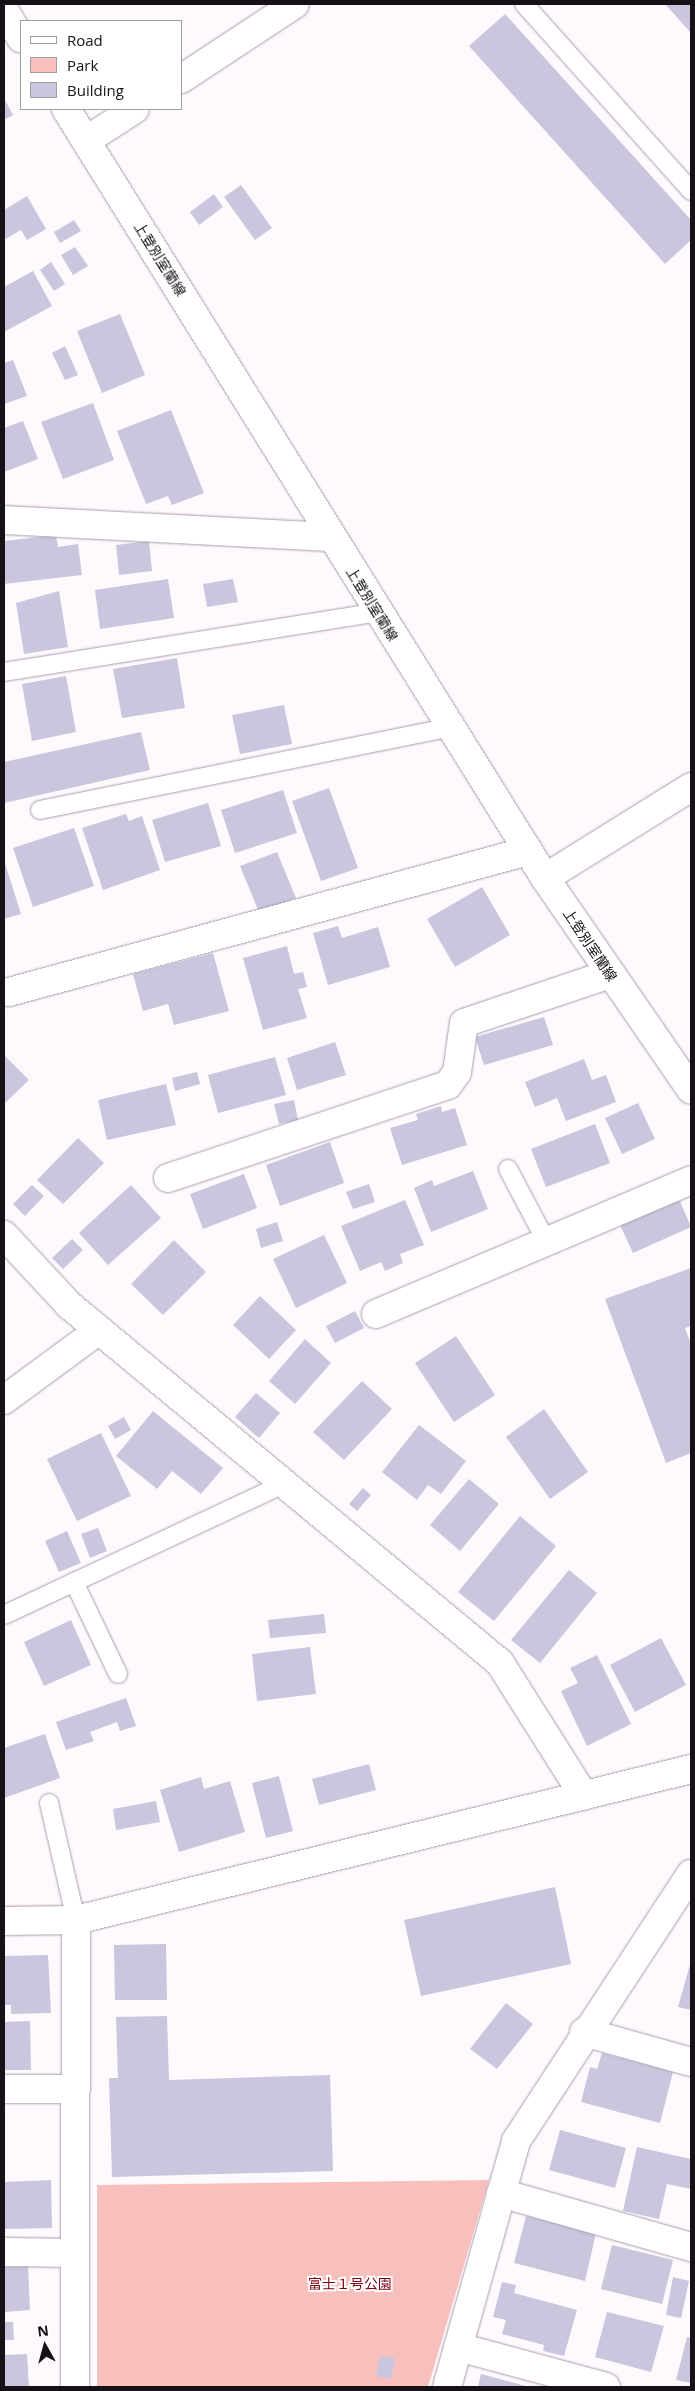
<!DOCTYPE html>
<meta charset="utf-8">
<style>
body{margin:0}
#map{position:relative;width:695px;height:2391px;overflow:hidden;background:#fdf9fd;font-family:"Open Sans","Noto Sans JP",sans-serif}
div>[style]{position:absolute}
.green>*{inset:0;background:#f8c0bc}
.building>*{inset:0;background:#c9c6de}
.roads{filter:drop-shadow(0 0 1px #ac9bae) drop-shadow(0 0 1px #ac9bae)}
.lane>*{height:18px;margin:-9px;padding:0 9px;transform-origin:9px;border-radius:9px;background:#fff}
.street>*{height:28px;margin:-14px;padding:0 14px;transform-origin:14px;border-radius:14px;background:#fff}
.secondary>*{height:28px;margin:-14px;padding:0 14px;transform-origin:14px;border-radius:14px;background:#fff}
span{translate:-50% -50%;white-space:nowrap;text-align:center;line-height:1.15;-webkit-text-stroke:4px #fff;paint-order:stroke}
.street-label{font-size:14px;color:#161017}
.park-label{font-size:14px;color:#7a0212}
.frame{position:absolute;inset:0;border:5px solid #161017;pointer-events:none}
.legend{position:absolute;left:20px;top:20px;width:162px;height:90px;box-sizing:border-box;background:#fff;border:1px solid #a29fa2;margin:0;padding:6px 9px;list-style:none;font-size:15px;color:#161017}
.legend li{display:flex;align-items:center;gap:10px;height:25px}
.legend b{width:25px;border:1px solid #a29fa2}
.north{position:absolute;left:20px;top:2321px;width:50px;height:50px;-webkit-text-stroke:4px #fff;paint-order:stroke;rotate:353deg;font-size:14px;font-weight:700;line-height:20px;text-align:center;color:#161017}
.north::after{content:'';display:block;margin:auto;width:18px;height:22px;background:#161017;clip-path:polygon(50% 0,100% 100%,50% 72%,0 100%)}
</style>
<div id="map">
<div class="green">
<i style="clip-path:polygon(489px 2180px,428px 2387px,97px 2387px,97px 2185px)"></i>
</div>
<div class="building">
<i style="clip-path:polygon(665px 4px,691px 4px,691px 33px)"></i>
<i style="clip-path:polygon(505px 14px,691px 220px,691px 240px,665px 264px,469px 46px)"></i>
<i style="clip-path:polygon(4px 98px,13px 115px,4px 120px)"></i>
<i style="clip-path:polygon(241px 185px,272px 228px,255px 240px,224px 197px)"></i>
<i style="clip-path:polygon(214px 194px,223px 207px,199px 225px,190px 212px)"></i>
<i style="clip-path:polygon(27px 196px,46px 229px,27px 240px,21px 230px,4px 240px,4px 210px)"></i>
<i style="clip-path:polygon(74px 220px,81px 231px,60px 243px,54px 232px)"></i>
<i style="clip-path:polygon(75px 247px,88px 266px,73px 275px,61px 255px)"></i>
<i style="clip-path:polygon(51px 262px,65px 284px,54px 291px,40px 270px)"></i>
<i style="clip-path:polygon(33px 271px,52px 306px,4px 332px,4px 287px)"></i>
<i style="clip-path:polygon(120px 314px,145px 375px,102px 393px,77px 331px)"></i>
<i style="clip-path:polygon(65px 346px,78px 375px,65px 380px,52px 353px)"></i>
<i style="clip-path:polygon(13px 360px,27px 396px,4px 404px,4px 363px)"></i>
<i style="clip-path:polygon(93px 403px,114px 460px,63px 479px,41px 422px)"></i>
<i style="clip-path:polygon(171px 410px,204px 493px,172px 505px,168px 496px,146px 504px,117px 431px)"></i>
<i style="clip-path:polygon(23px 421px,38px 459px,4px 472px,4px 428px)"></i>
<i style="clip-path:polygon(56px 535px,58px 547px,78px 544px,82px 575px,4px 584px,4px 541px)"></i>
<i style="clip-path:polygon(149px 541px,152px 571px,119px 575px,116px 545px)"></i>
<i style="clip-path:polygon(168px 579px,174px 618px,100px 629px,95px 590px)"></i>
<i style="clip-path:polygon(233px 579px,238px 602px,207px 607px,203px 584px)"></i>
<i style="clip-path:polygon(59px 591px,68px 647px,24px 654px,16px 603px)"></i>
<i style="clip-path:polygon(177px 658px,185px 708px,122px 718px,113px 669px)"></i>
<i style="clip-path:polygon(66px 676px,76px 732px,32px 741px,22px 684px)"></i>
<i style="clip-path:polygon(284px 705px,292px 744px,240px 754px,232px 715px)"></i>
<i style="clip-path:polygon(141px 732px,150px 770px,4px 803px,4px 762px)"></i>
<i style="clip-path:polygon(329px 788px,358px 868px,321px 881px,292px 801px)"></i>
<i style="clip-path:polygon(283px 790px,297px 833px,235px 853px,221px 810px)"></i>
<i style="clip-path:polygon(208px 803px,221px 846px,165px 862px,152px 820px)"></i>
<i style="clip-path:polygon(126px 814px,129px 821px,142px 816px,160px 870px,103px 890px,82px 828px)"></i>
<i style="clip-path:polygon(74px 828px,94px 886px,33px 907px,13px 848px)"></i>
<i style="clip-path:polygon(277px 852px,296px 898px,259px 912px,240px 866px)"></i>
<i style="clip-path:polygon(4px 860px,21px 914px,4px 919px)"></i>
<i style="clip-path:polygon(482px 887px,510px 935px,455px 967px,427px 919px)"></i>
<i style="clip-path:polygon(338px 926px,342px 938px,378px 927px,390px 967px,328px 985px,313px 933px)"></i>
<i style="clip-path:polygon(287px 946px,294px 974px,303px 972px,307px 987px,298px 989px,307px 1018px,263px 1030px,243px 958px)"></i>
<i style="clip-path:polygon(213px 953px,229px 1011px,174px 1025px,168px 1004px,143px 1011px,133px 974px)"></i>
<i style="clip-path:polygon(544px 1017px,553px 1045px,484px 1065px,475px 1037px)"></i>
<i style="clip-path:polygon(335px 1042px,346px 1075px,297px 1090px,287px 1058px)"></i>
<i style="clip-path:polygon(4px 1055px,29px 1080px,4px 1104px)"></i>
<i style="clip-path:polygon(275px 1057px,286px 1095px,218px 1113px,208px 1075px)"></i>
<i style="clip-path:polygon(584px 1059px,592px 1080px,606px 1075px,616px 1102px,566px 1121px,557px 1098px,535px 1107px,525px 1082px)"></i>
<i style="clip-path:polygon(197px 1072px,200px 1084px,175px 1091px,172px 1078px)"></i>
<i style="clip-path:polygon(166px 1084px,176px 1125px,107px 1140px,98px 1100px)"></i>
<i style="clip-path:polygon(294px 1100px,298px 1120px,279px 1124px,274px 1104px)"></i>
<i style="clip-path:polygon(638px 1103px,655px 1139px,622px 1154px,605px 1118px)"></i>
<i style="clip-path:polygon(441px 1106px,442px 1112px,455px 1108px,467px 1145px,402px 1165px,390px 1128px,418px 1120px,416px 1114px)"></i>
<i style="clip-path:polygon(595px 1124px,610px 1163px,546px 1187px,531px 1149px)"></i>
<i style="clip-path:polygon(78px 1138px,104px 1163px,63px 1204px,37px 1180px)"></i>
<i style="clip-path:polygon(330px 1142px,344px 1183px,280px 1206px,266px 1165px)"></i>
<i style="clip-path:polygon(473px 1171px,488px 1209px,431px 1232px,414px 1188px,432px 1180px,434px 1186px)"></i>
<i style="clip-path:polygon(244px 1174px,257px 1208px,203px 1229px,190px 1194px)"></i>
<i style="clip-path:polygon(369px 1184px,375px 1202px,353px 1209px,346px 1192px)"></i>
<i style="clip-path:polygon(32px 1185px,44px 1196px,25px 1216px,13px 1204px)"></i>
<i style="clip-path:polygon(131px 1185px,161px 1218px,108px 1265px,79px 1233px)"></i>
<i style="clip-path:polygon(679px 1199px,691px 1227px,633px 1253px,620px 1225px)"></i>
<i style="clip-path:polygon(405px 1200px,424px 1245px,400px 1254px,403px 1263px,385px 1271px,381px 1262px,360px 1271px,341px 1226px)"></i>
<i style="clip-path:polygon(277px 1222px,283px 1241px,261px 1248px,256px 1229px)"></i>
<i style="clip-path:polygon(324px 1235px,347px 1283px,296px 1308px,273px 1259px)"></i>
<i style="clip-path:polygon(72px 1239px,83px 1250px,63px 1269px,52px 1258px)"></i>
<i style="clip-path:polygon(174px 1240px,206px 1272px,163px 1315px,131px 1284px)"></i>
<i style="clip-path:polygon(691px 1268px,691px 1326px,685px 1328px,691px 1344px,691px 1453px,666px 1463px,605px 1299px)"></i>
<i style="clip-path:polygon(260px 1296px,296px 1330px,269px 1359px,233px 1325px)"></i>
<i style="clip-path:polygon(355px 1311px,364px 1328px,335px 1343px,326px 1326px)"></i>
<i style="clip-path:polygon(456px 1336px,495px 1395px,454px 1422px,415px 1363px)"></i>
<i style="clip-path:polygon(305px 1339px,331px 1363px,295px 1404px,269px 1381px)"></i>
<i style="clip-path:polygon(362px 1381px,392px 1409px,344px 1460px,313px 1432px)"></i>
<i style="clip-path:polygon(256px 1393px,280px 1413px,259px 1438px,235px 1417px)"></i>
<i style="clip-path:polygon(544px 1409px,588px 1472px,550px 1499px,506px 1437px)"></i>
<i style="clip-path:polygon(153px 1411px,223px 1468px,201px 1494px,172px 1471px,157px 1489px,116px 1456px)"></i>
<i style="clip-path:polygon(124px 1417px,131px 1430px,115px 1439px,108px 1426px)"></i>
<i style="clip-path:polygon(419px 1425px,466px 1461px,441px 1494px,428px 1485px,417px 1500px,382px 1472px)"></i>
<i style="clip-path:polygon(101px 1433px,131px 1496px,77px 1521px,47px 1459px)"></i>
<i style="clip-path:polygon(469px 1479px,499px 1504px,460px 1551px,430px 1525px)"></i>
<i style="clip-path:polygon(363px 1488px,371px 1495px,357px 1511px,349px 1504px)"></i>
<i style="clip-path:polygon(520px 1516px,556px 1546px,494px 1621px,458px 1592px)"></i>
<i style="clip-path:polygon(98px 1528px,107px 1551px,90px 1558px,81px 1534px)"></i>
<i style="clip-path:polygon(67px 1531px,81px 1563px,59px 1572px,45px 1541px)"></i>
<i style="clip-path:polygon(569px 1570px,597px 1593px,540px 1663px,511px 1640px)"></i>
<i style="clip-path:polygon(324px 1614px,326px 1633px,270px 1638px,268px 1620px)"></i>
<i style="clip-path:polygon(71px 1620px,91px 1665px,44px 1686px,24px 1642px)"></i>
<i style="clip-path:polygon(661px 1638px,686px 1685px,635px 1712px,610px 1665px)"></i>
<i style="clip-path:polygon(310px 1647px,316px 1694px,257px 1701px,252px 1654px)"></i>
<i style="clip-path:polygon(597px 1655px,631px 1724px,587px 1746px,561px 1691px,578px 1683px,570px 1668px)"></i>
<i style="clip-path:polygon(126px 1698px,136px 1726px,120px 1731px,117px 1722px,90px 1732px,94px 1741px,66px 1750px,56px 1722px)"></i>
<i style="clip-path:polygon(45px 1734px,60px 1778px,4px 1798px,4px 1748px)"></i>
<i style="clip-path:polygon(369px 1764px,376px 1790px,319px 1805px,312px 1779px)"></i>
<i style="clip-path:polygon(279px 1776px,293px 1831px,266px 1838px,252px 1783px)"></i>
<i style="clip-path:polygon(201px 1777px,204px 1789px,230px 1781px,245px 1832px,179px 1852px,160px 1790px)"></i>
<i style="clip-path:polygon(156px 1801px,160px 1822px,116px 1830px,113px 1809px)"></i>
<i style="clip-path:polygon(555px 1887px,571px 1964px,421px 1996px,404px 1920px)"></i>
<i style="clip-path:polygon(166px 1944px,167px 2000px,115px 2000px,114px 1945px)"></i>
<i style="clip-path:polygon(48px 1955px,51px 2013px,11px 2014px,11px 2005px,4px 2005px,4px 1956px)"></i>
<i style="clip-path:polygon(691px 1961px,691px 2010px,678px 2007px)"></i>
<i style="clip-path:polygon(506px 2003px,533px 2024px,497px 2069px,470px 2049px)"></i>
<i style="clip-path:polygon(167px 2016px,169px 2080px,330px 2075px,333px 2171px,112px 2177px,109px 2078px,118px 2078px,116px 2017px)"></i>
<i style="clip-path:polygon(30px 2021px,31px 2070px,4px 2070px,4px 2022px)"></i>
<i style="clip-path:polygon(602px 2053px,673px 2072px,660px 2123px,581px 2102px,590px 2067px,597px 2069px)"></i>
<i style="clip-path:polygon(560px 2130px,626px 2148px,615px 2188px,549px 2170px)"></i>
<i style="clip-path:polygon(637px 2147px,691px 2159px,691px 2189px,667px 2184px,659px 2219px,623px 2211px)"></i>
<i style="clip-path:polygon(51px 2180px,52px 2228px,4px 2229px,4px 2182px)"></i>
<i style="clip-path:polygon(526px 2216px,596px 2233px,585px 2281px,514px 2263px)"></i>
<i style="clip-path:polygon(612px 2245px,673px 2260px,662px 2304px,601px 2289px)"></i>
<i style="clip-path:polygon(28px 2266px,30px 2310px,4px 2312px,4px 2267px)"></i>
<i style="clip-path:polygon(673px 2277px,689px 2281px,681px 2318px,666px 2315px)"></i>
<i style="clip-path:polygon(502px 2282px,516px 2285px,514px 2293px,577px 2310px,564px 2356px,543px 2351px,544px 2345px,502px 2334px,506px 2320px,493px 2317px)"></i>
<i style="clip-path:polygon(607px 2312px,664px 2326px,651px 2372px,595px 2357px)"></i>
<i style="clip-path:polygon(4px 2322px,13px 2322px,14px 2340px,4px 2340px)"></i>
<i style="clip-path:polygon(687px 2337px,691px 2338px,691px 2383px,676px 2380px)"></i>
<i style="clip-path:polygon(27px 2354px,29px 2387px,4px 2387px,4px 2355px)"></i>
<i style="clip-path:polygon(380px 2356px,395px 2358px,391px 2379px,376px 2376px)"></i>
<i style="clip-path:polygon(481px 2374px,530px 2387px,478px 2387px)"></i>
</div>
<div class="roads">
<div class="lane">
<i style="left:524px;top:4px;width:251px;rotate:48.2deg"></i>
<i style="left:4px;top:672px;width:378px;rotate:-9.1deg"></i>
<i style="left:40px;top:810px;width:418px;rotate:-11.4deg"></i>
<i style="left:508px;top:1169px;width:79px;rotate:62.1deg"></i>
<i style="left:74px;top:1582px;width:102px;rotate:64.4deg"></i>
<i style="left:4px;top:1615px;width:309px;rotate:-25.1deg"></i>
<i style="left:49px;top:1803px;width:120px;rotate:77deg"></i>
</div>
<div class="street">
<i style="left:181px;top:79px;width:136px;rotate:-33.3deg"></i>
<i style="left:87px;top:140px;width:57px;rotate:-32.9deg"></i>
<i style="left:4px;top:520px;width:326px;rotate:3deg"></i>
<i style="left:545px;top:878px;width:172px;rotate:-31.9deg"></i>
<i style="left:9px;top:992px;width:538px;rotate:-15.2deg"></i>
<i style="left:168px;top:1178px;width:295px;rotate:-18.4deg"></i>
<i style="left:448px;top:1085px;width:16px;rotate:-55deg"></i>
<i style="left:457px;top:1072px;width:49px;rotate:-81.9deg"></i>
<i style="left:464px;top:1023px;width:154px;rotate:-18.6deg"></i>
<i style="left:4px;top:1235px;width:96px;rotate:47.1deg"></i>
<i style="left:69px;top:1305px;width:560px;rotate:39.71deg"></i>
<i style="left:500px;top:1663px;width:157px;rotate:57.7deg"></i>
<i style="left:376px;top:1314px;width:342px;rotate:-23deg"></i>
<i style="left:4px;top:1400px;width:118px;rotate:-36.4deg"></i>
<i style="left:4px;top:1921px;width:72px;rotate:-0.8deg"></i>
<i style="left:76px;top:1920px;width:633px;rotate:-13.79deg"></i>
<i style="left:584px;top:2032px;width:111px;rotate:15.7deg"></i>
<i style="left:4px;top:2089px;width:72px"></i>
<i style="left:501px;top:2193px;width:198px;rotate:15.9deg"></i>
<i style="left:4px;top:2252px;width:71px;rotate:0.8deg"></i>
<i style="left:458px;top:2347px;width:153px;rotate:15.1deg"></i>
<i style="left:75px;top:2387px;width:467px;rotate:-89.9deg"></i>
<i style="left:447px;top:2387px;width:255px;rotate:-74.3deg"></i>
<i style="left:516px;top:2141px;width:319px;rotate:-56.8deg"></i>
</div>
<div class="secondary">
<i style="left:4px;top:10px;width:33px;rotate:59deg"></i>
<i style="left:66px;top:109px;width:906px;rotate:58.08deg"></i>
<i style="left:545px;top:878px;width:257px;rotate:55.4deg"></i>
</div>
</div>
<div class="street-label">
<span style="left:160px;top:259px;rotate:58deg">上登別室蘭線</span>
<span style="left:372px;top:604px;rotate:58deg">上登別室蘭線</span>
<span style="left:590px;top:945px;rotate:56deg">上登別室蘭線</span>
</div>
<div class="park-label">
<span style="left:350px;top:2284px">富士１号公園</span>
</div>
<div class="frame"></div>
<ul class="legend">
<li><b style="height:6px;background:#fff"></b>Road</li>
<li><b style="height:14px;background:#f8c0bc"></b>Park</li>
<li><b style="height:14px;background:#c9c6de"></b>Building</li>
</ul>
<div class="north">N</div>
</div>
